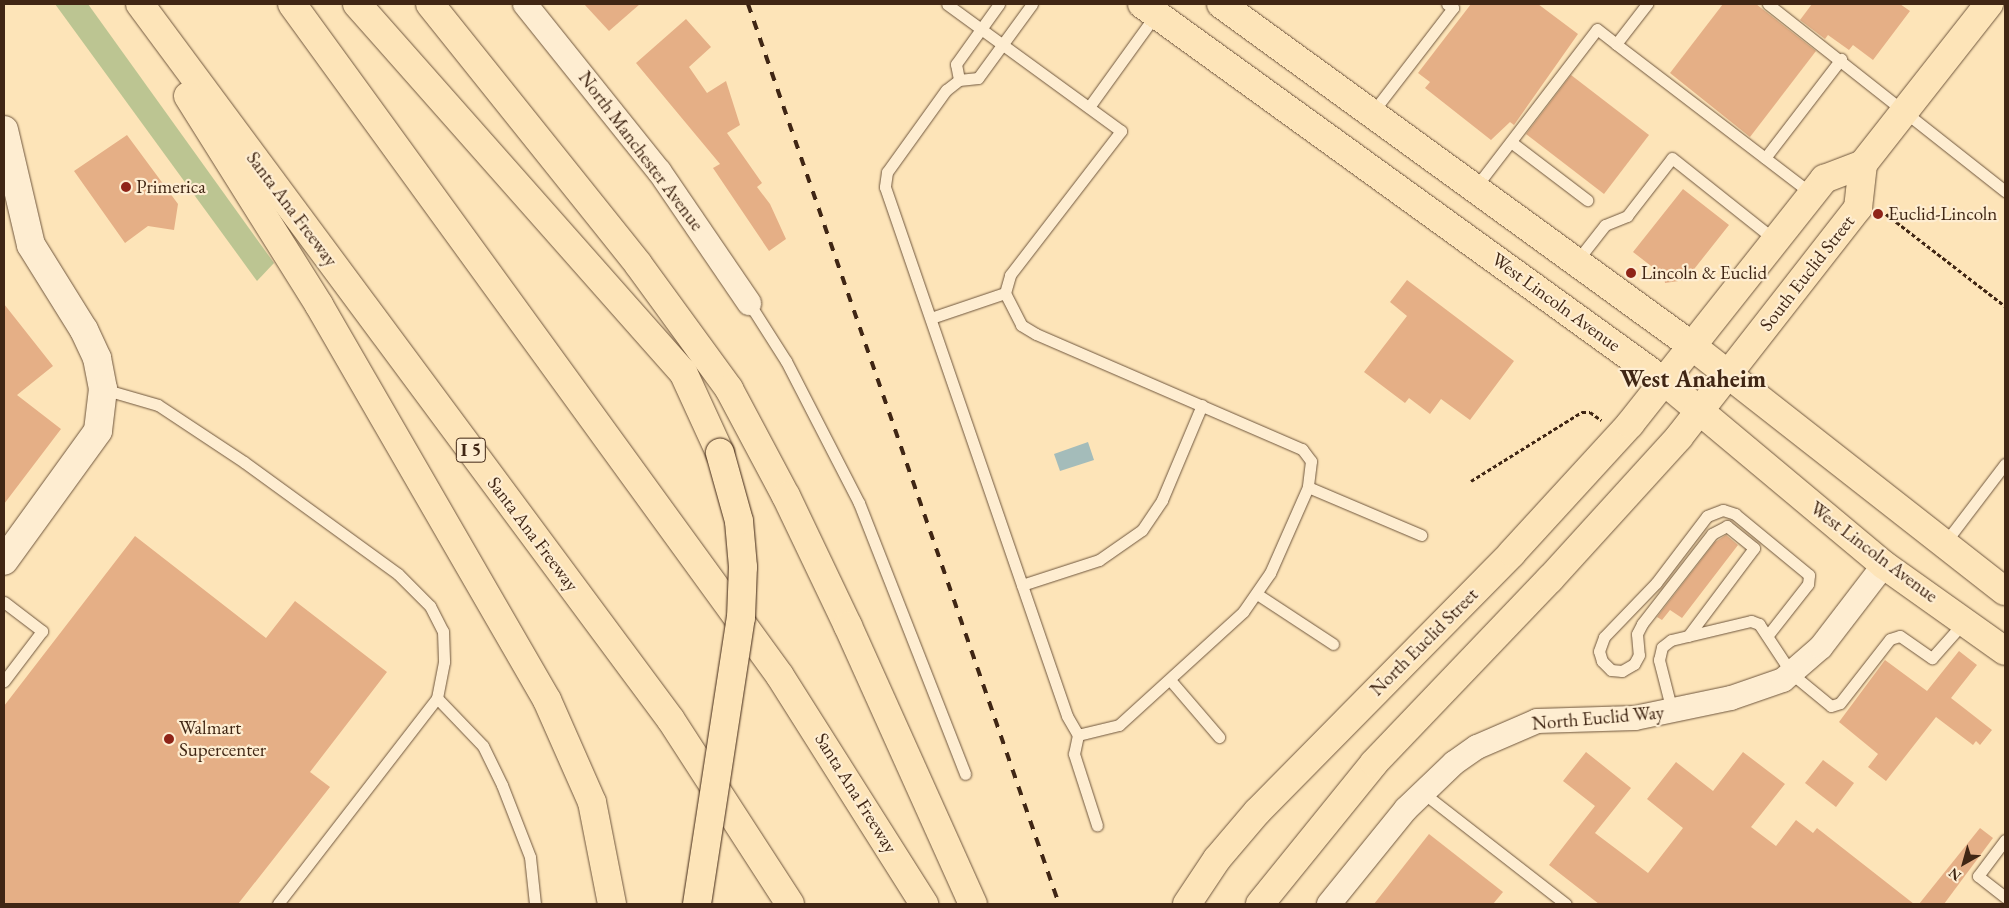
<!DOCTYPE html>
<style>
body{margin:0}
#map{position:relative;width:2009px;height:908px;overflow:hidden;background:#fde4b8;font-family:"EB Garamond",serif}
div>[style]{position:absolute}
.green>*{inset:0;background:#bcc592}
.water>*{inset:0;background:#a4bcba}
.building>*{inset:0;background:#e5af86}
.path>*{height:3px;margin-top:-1.5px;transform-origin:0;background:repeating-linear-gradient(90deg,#402614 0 4px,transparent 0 6.5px)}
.roads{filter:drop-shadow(0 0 1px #6f563d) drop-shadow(0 0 1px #6f563d)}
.lane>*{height:11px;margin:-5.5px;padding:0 5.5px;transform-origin:5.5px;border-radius:5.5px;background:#feedd1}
.street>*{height:24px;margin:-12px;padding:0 12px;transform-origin:12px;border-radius:12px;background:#feedd1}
.secondary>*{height:28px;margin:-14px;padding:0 14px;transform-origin:14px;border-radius:14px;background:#feedd1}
.primary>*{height:28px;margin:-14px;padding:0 14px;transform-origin:14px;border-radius:14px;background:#fde4b8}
.highway>*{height:28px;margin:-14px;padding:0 14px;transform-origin:14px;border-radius:14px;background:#fde4b8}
.rail>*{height:4px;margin-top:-2px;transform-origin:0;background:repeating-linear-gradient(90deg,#402614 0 9px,transparent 0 18px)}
.bridges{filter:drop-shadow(0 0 1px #402614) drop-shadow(0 0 1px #402614)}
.highway-bridge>*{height:28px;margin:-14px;padding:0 14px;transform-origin:14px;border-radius:14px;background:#fde4b8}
.dots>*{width:14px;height:14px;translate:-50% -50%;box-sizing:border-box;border:2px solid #feedd1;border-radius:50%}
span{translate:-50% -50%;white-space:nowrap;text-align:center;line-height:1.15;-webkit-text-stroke:4.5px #feedd1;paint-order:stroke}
.shield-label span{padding:1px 4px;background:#feedd1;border:1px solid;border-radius:4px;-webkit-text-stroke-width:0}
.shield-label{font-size:18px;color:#402614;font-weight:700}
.street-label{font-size:19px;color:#402614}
.poi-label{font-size:19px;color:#402614}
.left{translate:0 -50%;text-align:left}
.district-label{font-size:24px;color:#402614;font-weight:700}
.frame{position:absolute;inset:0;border:5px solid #402614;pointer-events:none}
.north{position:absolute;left:1939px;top:838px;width:50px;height:50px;-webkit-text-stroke:4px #feedd1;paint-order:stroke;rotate:218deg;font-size:14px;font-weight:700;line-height:20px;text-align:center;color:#402614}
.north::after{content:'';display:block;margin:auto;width:18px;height:22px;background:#402614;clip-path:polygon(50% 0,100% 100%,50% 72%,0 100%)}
</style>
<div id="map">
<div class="green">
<i style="clip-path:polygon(55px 4px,88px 4px,274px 263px,257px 281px)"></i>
</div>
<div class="water">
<i style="clip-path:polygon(1088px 442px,1094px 460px,1060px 471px,1054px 454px)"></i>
</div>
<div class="building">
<i style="clip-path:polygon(584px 4px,640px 4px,609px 31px)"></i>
<i style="clip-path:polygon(1471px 4px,1538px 4px,1578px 34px,1514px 125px,1510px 122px,1491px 140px,1425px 88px,1430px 82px,1418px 73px)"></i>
<i style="clip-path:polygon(1723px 4px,1756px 4px,1816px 51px,1750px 137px,1670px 73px)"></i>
<i style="clip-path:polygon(1812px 4px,1900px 4px,1910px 11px,1873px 60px,1853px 45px,1849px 50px,1828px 35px,1825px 39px,1800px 20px)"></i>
<i style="clip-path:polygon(686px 19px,711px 47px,689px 67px,707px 93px,726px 81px,740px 125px,727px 133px,762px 183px,757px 187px,770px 204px,786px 239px,769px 251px,713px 168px,720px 164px,636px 63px)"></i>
<i style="clip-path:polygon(1571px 75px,1649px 135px,1604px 194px,1526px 134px)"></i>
<i style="clip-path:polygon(127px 135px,178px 204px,174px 230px,148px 226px,125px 243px,74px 171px)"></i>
<i style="clip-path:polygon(1683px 189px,1729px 225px,1691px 273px,1692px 279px,1665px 283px,1664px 276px,1633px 252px)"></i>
<i style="clip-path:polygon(1407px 280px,1514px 361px,1470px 420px,1441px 399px,1430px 414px,1409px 398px,1405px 403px,1364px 372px,1407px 316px,1390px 302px)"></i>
<i style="clip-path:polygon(4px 304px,53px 366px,17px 395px,61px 429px,4px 504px)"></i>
<i style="clip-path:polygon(1726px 535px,1738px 545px,1682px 618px,1670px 610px,1662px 620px,1657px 617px,1715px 542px)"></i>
<i style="clip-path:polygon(135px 536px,266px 638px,295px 601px,387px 672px,310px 772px,330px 787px,238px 904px,4px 904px,4px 706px)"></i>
<i style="clip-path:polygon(1959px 651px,1977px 665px,1951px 698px,1992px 730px,1980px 745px,1976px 741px,1973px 745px,1936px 717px,1886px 781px,1868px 767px,1878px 754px,1839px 722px,1885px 660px,1927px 691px)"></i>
<i style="clip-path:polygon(1586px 752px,1631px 788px,1595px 833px,1648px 873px,1683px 828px,1647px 799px,1676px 762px,1713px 791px,1743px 752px,1785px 784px,1751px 827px,1776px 846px,1796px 820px,1813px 833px,1817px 828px,1914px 904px,1599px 904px,1549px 865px,1595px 806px,1563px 781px)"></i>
<i style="clip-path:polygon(1823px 760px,1854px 783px,1836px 807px,1805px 783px)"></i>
<i style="clip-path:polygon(1980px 828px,1993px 838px,1944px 904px,1919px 904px)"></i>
<i style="clip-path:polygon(1429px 834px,1503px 892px,1493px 904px,1374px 904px)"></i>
</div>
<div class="path">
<i style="left:1886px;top:214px;width:150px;rotate:37.7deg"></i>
<i style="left:1471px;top:481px;width:131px;rotate:-31.9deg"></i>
<i style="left:1582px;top:412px;width:8px"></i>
<i style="left:1590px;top:412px;width:14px;rotate:36deg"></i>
</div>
<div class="roads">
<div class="lane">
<i style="left:999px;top:4px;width:74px;rotate:125.6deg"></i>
<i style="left:956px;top:64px;width:16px;rotate:79deg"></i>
<i style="left:959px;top:80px;width:19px;rotate:-6deg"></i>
<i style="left:978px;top:78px;width:92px;rotate:-53.9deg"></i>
<i style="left:1768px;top:4px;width:302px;rotate:38.3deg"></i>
<i style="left:1616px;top:44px;width:247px;rotate:37.4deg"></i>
<i style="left:959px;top:80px;width:16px;rotate:142deg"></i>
<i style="left:946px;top:90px;width:101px;rotate:125.7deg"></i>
<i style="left:887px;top:172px;width:15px;rotate:98deg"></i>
<i style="left:885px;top:187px;width:559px;rotate:71.01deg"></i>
<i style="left:1067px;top:716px;width:22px;rotate:60deg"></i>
<i style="left:1078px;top:735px;width:19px;rotate:102deg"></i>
<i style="left:1074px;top:754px;width:75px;rotate:72.1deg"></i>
<i style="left:1089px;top:107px;width:115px;rotate:-54.2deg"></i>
<i style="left:1372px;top:113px;width:133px;rotate:-52.4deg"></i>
<i style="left:1453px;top:8px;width:7px;rotate:-146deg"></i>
<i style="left:1511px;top:142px;width:96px;rotate:37.3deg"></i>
<i style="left:1765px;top:158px;width:125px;rotate:-52.5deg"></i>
<i style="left:1475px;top:188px;width:200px;rotate:-52.5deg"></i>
<i style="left:1597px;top:29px;width:24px;rotate:38deg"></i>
<i style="left:1616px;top:44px;width:51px;rotate:-52.2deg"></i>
<i style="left:1576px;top:262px;width:47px;rotate:-51.9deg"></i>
<i style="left:1605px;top:225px;width:24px;rotate:-22deg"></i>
<i style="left:1627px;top:216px;width:73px;rotate:-52.2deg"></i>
<i style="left:1672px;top:158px;width:132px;rotate:38.5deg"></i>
<i style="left:1005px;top:293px;width:36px;rotate:63deg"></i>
<i style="left:1021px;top:325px;width:17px;rotate:31deg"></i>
<i style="left:1036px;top:334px;width:290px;rotate:23.4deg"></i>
<i style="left:1302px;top:449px;width:15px;rotate:53deg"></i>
<i style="left:1311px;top:461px;width:26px;rotate:97deg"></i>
<i style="left:1308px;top:487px;width:94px;rotate:113.8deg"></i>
<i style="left:1270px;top:573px;width:47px;rotate:124.7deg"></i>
<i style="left:1243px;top:612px;width:168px;rotate:137.7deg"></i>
<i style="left:1119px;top:725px;width:42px;rotate:166.3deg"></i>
<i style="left:749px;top:303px;width:69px;rotate:57.5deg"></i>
<i style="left:786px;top:361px;width:160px;rotate:62.8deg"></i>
<i style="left:859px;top:503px;width:291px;rotate:68.6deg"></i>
<i style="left:931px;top:318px;width:78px;rotate:-18.7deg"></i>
<i style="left:1005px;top:293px;width:19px;rotate:-74deg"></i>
<i style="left:1010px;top:275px;width:182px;rotate:-52.4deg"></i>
<i style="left:1121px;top:131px;width:215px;rotate:-143.9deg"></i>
<i style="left:103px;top:389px;width:57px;rotate:16.2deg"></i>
<i style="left:158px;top:405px;width:103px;rotate:33.5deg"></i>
<i style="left:244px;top:462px;width:190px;rotate:36deg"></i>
<i style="left:398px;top:574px;width:45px;rotate:45deg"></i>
<i style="left:430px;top:606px;width:28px;rotate:63deg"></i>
<i style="left:443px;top:631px;width:31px;rotate:88deg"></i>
<i style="left:444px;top:662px;width:37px;rotate:101deg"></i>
<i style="left:437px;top:698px;width:260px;rotate:127.7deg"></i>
<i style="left:1308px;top:487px;width:123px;rotate:23deg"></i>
<i style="left:1944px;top:544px;width:101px;rotate:-52.7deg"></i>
<i style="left:1022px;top:585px;width:81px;rotate:-18deg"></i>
<i style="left:1099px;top:560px;width:52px;rotate:-34.9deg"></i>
<i style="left:1142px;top:530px;width:36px;rotate:-56deg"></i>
<i style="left:1162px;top:500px;width:103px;rotate:-67.2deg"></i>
<i style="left:1257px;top:594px;width:91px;rotate:33.3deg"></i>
<i style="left:4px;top:602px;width:48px;rotate:37.3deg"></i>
<i style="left:42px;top:631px;width:63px;rotate:127.2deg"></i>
<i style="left:1688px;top:636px;width:110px;rotate:-53.1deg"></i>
<i style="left:1754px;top:548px;width:35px;rotate:-141deg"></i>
<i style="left:1727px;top:526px;width:17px;rotate:152deg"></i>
<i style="left:1712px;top:534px;width:114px;rotate:127.9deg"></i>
<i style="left:1642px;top:624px;width:11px;rotate:117deg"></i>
<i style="left:1637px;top:634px;width:21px;rotate:85deg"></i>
<i style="left:1639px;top:655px;width:10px;rotate:119deg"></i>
<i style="left:1634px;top:664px;width:14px;rotate:150deg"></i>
<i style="left:1622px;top:671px;width:11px;rotate:-175deg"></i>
<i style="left:1611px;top:670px;width:13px;rotate:-135deg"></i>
<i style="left:1602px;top:661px;width:10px;rotate:-107deg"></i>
<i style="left:1599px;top:651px;width:15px;rotate:-70deg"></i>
<i style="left:1604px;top:637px;width:75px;rotate:-46.1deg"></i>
<i style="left:1656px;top:583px;width:84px;rotate:-52.7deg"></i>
<i style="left:1707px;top:516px;width:17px;rotate:-21deg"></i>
<i style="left:1723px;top:510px;width:13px;rotate:18deg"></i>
<i style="left:1735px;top:514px;width:96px;rotate:39.5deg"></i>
<i style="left:1809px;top:575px;width:9px;rotate:96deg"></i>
<i style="left:1808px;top:584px;width:65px;rotate:128.1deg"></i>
<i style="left:1171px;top:681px;width:74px;rotate:49.4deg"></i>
<i style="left:437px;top:698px;width:66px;rotate:46.2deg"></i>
<i style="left:483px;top:746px;width:43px;rotate:64deg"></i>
<i style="left:502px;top:785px;width:77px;rotate:68.7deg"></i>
<i style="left:530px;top:857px;width:47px;rotate:83.9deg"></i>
<i style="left:1672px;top:711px;width:53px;rotate:-104.3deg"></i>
<i style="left:1659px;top:660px;width:13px;rotate:-77deg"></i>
<i style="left:1662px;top:647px;width:11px;rotate:-38deg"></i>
<i style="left:1671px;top:640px;width:82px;rotate:-13.4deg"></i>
<i style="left:1751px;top:621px;width:9px;rotate:21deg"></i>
<i style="left:1759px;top:624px;width:60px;rotate:56.6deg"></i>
<i style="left:1792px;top:674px;width:50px;rotate:39.4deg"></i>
<i style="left:1831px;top:706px;width:9px;rotate:-18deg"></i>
<i style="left:1840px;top:703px;width:81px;rotate:-52deg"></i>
<i style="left:1890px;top:639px;width:10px;rotate:-17deg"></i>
<i style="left:1900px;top:636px;width:39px;rotate:35deg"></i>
<i style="left:1932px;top:658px;width:48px;rotate:-48.4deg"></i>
<i style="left:1422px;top:792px;width:182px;rotate:37.9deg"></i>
<i style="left:2005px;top:840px;width:45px;rotate:126.9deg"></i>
<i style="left:1978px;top:876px;width:34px;rotate:38deg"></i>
</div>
<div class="street">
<i style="left:525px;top:4px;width:214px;rotate:51.3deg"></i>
<i style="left:659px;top:171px;width:160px;rotate:55.7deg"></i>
<i style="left:1329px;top:904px;width:122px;rotate:-51deg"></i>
<i style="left:1406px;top:809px;width:66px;rotate:-43.8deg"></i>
<i style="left:1454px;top:763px;width:28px;rotate:-35deg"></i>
<i style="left:1477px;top:747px;width:65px;rotate:-23.4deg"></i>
<i style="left:1537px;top:721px;width:98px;rotate:-1.8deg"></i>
<i style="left:1635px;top:718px;width:98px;rotate:-11.8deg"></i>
<i style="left:1731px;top:698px;width:55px;rotate:-19.1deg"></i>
<i style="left:1783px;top:680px;width:50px;rotate:-41deg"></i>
<i style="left:1821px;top:647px;width:103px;rotate:-52.5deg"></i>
</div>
<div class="secondary">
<i style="left:4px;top:130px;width:118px;rotate:76.8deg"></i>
<i style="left:31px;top:245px;width:100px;rotate:58.1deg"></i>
<i style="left:84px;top:330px;width:31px;rotate:65deg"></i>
<i style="left:97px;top:358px;width:32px;rotate:79deg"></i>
<i style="left:103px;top:389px;width:42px;rotate:96.8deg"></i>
<i style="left:98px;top:431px;width:160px;rotate:125.9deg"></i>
</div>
<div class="primary">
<i style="left:1142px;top:4px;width:645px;rotate:35.86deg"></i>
<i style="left:1665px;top:382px;width:285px;rotate:39.9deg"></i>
<i style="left:1884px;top:565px;width:148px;rotate:35.4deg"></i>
<i style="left:1221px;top:4px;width:582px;rotate:35.98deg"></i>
<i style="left:1692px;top:346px;width:397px;rotate:38.1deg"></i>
<i style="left:1187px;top:904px;width:54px;rotate:-56.3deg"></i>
<i style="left:1217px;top:859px;width:62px;rotate:-49.6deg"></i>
<i style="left:1257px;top:812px;width:363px;rotate:-45.4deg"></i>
<i style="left:1512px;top:553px;width:175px;rotate:-47.5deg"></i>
<i style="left:1630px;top:424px;width:313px;rotate:-51.6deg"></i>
<i style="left:1824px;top:179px;width:42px;rotate:-21deg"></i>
<i style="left:1863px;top:164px;width:204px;rotate:-51.8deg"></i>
<i style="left:1260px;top:904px;width:181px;rotate:-51deg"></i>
<i style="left:1374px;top:763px;width:255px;rotate:-46.3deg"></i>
<i style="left:1550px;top:579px;width:192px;rotate:-47.7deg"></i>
<i style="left:1679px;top:437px;width:291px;rotate:-52deg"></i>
<i style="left:1858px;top:208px;width:44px;rotate:-83.5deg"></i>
</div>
<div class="highway">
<i style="left:140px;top:4px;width:891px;rotate:53.44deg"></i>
<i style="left:671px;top:720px;width:219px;rotate:57.1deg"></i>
<i style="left:292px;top:4px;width:830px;rotate:54.01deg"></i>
<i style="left:780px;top:676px;width:270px;rotate:57.7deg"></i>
<i style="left:357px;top:4px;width:492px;rotate:48.5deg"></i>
<i style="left:683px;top:372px;width:89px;rotate:65.4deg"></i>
<i style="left:430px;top:4px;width:333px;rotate:51.3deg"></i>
<i style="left:638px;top:264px;width:155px;rotate:53.9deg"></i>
<i style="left:729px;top:389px;width:121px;rotate:62deg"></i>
<i style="left:786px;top:496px;width:144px;rotate:64.5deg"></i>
<i style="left:848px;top:626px;width:305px;rotate:65.8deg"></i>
<i style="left:188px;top:96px;width:247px;rotate:57.9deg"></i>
<i style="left:319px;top:305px;width:456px;rotate:60deg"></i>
<i style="left:547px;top:700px;width:111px;rotate:66.2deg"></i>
<i style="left:592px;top:802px;width:104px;rotate:78.9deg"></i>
</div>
</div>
<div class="rail">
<i style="left:748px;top:4px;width:952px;rotate:70.94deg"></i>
</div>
<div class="bridges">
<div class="highway-bridge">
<i style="left:697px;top:904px;width:289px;rotate:-81.3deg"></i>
<i style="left:741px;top:618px;width:51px;rotate:-87.8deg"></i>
<i style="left:743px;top:567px;width:46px;rotate:-95deg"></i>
<i style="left:739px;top:521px;width:71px;rotate:-105.6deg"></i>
</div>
</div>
<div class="dots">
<i style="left:126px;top:187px;background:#8f2418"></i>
<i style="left:1878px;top:214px;background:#8f2418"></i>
<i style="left:1631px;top:273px;background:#8f2418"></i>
<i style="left:169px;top:739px;background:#8f2418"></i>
</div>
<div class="shield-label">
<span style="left:471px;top:450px">I 5</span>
</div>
<div class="street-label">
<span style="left:641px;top:151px;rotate:53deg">North Manchester Avenue</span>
<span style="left:292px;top:209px;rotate:53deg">Santa Ana Freeway</span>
<span style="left:1807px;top:273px;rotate:-52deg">South Euclid Street</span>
<span style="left:1556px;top:302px;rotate:36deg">West Lincoln Avenue</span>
<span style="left:533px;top:534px;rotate:53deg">Santa Ana Freeway</span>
<span style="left:1874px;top:552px;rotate:37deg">West Lincoln Avenue</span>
<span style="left:1424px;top:642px;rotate:-45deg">North Euclid Street</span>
<span style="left:1598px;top:718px;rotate:-5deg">North Euclid Way</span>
<span style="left:856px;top:793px;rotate:58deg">Santa Ana Freeway</span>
</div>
<div class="poi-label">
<span class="left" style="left:136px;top:187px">Primerica</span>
<span class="left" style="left:1888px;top:214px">Euclid-Lincoln</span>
<span class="left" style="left:1641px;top:273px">Lincoln &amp; Euclid</span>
<span class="left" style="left:179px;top:739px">Walmart<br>Supercenter</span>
</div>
<div class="district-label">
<span style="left:1693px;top:379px">West Anaheim</span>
</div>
<div class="frame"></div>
<div class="north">N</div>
</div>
